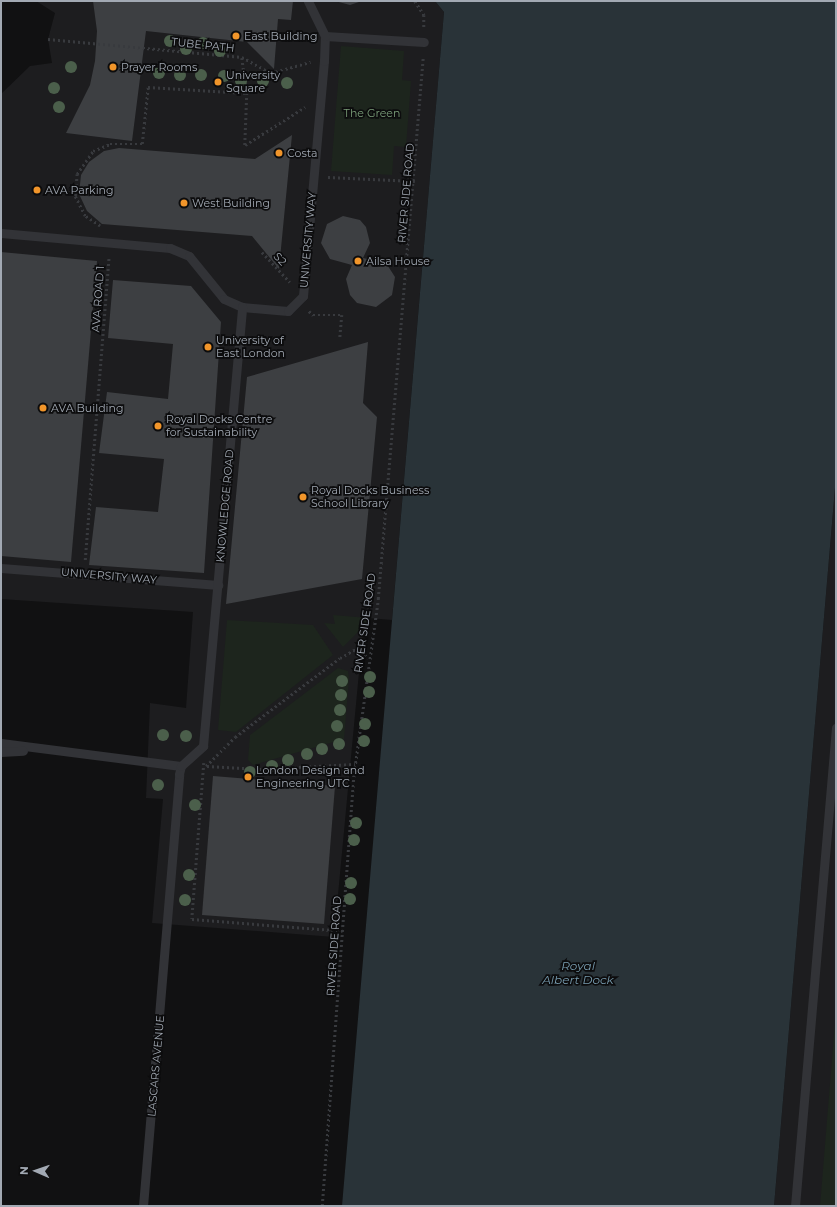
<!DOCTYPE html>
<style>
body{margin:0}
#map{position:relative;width:837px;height:1207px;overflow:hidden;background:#111112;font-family:Montserrat,sans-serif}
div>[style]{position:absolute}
.built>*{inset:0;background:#1d1d1f}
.green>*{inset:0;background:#1d251d}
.water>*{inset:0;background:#293338}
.building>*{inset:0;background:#3d3f42}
.path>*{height:2.5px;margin-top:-1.25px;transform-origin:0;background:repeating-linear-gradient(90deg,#383a3e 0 2px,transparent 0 5px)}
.lane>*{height:9px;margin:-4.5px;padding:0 4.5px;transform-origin:4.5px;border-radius:4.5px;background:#323337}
.trees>*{width:12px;height:12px;margin:-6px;border-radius:50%;background:#4b5f4b}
.dots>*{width:11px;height:11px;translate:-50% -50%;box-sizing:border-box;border:2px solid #0c0c0d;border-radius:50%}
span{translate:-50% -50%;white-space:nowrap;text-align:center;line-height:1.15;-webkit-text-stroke:3.5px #0c0c0d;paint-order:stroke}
.poi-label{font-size:11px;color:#a2a9b3}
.left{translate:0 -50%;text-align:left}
.street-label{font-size:11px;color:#a2a9b3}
.park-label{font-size:11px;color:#7b9e79}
.water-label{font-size:12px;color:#789caf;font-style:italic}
.frame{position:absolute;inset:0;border:2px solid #a2a9b3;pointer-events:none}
.north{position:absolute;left:16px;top:1151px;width:40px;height:40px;-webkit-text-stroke:3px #0c0c0d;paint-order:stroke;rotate:272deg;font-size:11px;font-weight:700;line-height:16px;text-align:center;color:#a2a9b3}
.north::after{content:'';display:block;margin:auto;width:14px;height:18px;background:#a2a9b3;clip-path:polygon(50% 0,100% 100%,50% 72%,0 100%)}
</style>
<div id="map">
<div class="built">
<i style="clip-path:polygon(36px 1px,435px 1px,444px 12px,392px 620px,368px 618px,363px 630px,334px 937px,152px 923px,163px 799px,146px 798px,150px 703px,186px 708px,193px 612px,1px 599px,1px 94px,30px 66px,52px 63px,48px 39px,55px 13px)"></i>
<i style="clip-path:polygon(836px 476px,836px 1206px,774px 1206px)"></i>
</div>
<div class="green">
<i style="clip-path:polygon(341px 46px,404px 51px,402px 80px,411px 81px,406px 147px,394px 146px,392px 175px,331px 171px)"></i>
<i style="clip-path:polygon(333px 615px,368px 618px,368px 622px,343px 647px,324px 623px,335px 624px)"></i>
<i style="clip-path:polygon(227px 620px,313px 625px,333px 655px,236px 732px,218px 730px)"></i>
<i style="clip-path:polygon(338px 668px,348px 671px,349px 679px,344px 739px,253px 765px,248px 760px,250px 735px)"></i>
<i style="clip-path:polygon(836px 1010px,836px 1206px,820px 1206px)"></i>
</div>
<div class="water">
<i style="clip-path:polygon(435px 1px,836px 1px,836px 476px,774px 1206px,342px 1206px,444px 12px)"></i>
</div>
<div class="building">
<i style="clip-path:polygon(93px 1px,293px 1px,291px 20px,278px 19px,274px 69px,247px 42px,146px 31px,132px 141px,66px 133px,90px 85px,95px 61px,97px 31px)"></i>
<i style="clip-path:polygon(335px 1px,362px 1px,350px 5px)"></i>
<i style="clip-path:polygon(292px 135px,279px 269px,252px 236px,102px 224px,87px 211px,79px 194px,81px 175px,89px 162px,104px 151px,119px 148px,255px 159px)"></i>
<i style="clip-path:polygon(343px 216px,360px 220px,366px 227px,370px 243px,363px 258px,386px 263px,395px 277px,392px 295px,376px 307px,357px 303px,350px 295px,346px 279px,352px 265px,330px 259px,321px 243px,327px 224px)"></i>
<i style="clip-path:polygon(1px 252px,97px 261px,71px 562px,1px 556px)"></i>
<i style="clip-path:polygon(113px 280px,191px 286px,221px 322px,204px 573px,89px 565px,96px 507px,158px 512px,164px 459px,99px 453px,107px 392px,168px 399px,173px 344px,108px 338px)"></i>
<i style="clip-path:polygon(368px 342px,363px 403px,377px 417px,362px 579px,226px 604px,247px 377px)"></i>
<i style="clip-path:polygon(213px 776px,335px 786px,324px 924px,202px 915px)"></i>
</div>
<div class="path">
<i style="left:415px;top:1px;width:17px;rotate:57deg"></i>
<i style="left:424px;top:15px;width:13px;rotate:90deg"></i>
<i style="left:48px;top:39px;width:195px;rotate:5.3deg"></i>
<i style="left:242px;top:57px;width:33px;rotate:29deg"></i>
<i style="left:271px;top:73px;width:41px;rotate:-15.8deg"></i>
<i style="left:242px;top:58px;width:35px;rotate:82deg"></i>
<i style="left:247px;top:93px;width:52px;rotate:92.2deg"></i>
<i style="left:245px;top:145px;width:71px;rotate:-32.3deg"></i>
<i style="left:328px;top:177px;width:87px;rotate:2.6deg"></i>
<i style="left:100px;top:226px;width:18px;rotate:-146deg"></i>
<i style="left:85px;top:216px;width:22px;rotate:-117deg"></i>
<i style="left:75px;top:196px;width:22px;rotate:-85deg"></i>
<i style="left:77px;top:174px;width:28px;rotate:-55deg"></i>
<i style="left:93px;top:151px;width:18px;rotate:-22deg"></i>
<i style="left:110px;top:144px;width:32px"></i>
<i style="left:142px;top:144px;width:57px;rotate:-84deg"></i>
<i style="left:148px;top:87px;width:99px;rotate:3.5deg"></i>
<i style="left:262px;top:252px;width:41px;rotate:47deg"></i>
<i style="left:309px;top:311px;width:6px;rotate:45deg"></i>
<i style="left:313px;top:315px;width:29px"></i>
<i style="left:342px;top:315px;width:24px;rotate:95deg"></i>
<i style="left:85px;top:560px;width:305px;rotate:-85.5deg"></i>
<i style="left:204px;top:763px;width:156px;rotate:94.4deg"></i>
<i style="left:192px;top:919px;width:151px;rotate:4.5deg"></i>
<i style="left:206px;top:766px;width:41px;rotate:-45deg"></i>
<i style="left:235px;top:737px;width:131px;rotate:-37deg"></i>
<i style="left:340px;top:658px;width:20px;rotate:-30deg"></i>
<i style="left:357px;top:648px;width:15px;rotate:42deg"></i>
<i style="left:207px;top:766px;width:52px;rotate:3.3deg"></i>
<i style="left:259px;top:769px;width:96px;rotate:-3deg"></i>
<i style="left:322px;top:1206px;width:434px;rotate:-85.8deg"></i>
<i style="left:354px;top:773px;width:176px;rotate:-82.1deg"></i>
<i style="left:378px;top:599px;width:544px;rotate:-85.25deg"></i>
</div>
<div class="lane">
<i style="left:325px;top:36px;width:99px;rotate:3.5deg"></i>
<i style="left:1px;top:233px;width:170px;rotate:5.1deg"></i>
<i style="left:170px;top:248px;width:21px;rotate:23deg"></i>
<i style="left:189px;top:256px;width:55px;rotate:50.9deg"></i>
<i style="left:224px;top:299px;width:20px;rotate:24deg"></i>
<i style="left:242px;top:307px;width:46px;rotate:5deg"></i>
<i style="left:288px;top:311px;width:21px;rotate:-45deg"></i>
<i style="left:303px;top:296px;width:236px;rotate:-84.9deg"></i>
<i style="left:324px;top:61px;width:25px;rotate:-88deg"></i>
<i style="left:325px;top:36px;width:39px;rotate:-116deg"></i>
<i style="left:1px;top:568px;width:218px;rotate:4.5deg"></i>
<i style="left:1px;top:743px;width:181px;rotate:7.3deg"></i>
<i style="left:1px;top:752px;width:22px;rotate:-3deg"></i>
<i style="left:143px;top:1206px;width:433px;rotate:-85.2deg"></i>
<i style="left:179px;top:774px;width:8px;rotate:-76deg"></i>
<i style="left:181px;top:766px;width:30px;rotate:-42deg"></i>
<i style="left:203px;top:746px;width:441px;rotate:-84.9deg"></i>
<i style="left:795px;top:1206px;width:480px;rotate:-85.1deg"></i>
</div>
<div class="trees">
<i style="left:170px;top:41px"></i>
<i style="left:203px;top:43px"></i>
<i style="left:186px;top:49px"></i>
<i style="left:220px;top:51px"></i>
<i style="left:71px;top:67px"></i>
<i style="left:159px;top:73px"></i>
<i style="left:180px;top:75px"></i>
<i style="left:201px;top:75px"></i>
<i style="left:224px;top:76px"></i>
<i style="left:241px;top:81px"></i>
<i style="left:263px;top:81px"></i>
<i style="left:287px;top:83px"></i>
<i style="left:54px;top:88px"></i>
<i style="left:59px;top:107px"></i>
<i style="left:370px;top:677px"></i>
<i style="left:342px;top:681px"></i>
<i style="left:369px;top:692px"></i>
<i style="left:341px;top:695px"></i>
<i style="left:340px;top:710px"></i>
<i style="left:365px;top:724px"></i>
<i style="left:337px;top:726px"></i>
<i style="left:163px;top:735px"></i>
<i style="left:186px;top:736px"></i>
<i style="left:364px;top:741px"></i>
<i style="left:339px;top:744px"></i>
<i style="left:322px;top:749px"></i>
<i style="left:307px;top:754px"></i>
<i style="left:288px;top:760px"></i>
<i style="left:272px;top:766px"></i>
<i style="left:250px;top:772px"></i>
<i style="left:158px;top:785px"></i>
<i style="left:195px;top:805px"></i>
<i style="left:356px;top:823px"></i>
<i style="left:354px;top:840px"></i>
<i style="left:189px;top:875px"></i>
<i style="left:351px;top:883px"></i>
<i style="left:350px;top:899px"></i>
<i style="left:185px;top:900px"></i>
</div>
<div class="dots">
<i style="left:236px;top:36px;background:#f1952a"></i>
<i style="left:113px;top:67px;background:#f1952a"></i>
<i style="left:218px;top:82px;background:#f1952a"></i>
<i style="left:279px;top:153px;background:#f1952a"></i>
<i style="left:37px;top:190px;background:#f1952a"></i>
<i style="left:184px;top:203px;background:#f1952a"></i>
<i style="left:358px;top:261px;background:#f1952a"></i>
<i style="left:208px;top:347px;background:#f1952a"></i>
<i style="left:43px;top:408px;background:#f1952a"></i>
<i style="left:158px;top:426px;background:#f1952a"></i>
<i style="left:303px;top:497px;background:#f1952a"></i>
<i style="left:248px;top:777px;background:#f1952a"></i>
</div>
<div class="poi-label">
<span class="left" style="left:244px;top:36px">East Building</span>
<span class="left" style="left:121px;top:67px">Prayer Rooms</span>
<span class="left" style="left:226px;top:82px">University<br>Square</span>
<span class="left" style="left:287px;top:153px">Costa</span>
<span class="left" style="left:45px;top:190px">AVA Parking</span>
<span class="left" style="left:192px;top:203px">West Building</span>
<span class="left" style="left:366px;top:261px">Ailsa House</span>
<span class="left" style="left:216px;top:347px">University of<br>East London</span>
<span class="left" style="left:51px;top:408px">AVA Building</span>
<span class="left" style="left:166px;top:426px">Royal Docks Centre<br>for Sustainability</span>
<span class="left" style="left:311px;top:497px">Royal Docks Business<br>School Library</span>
<span class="left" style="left:256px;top:777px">London Design and<br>Engineering UTC</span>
</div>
<div class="street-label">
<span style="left:203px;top:45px;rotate:6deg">TUBE PATH</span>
<span style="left:406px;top:193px;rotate:-85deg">RIVER SIDE ROAD</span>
<span style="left:308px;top:240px;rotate:-85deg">UNIVERSITY WAY</span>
<span style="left:280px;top:259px;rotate:47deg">S2</span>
<span style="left:98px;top:299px;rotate:-86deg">AVA ROAD 1</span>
<span style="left:225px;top:506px;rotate:-85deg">KNOWLEDGE ROAD</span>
<span style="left:109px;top:576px;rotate:5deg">UNIVERSITY WAY</span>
<span style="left:365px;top:623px;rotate:-82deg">RIVER SIDE ROAD</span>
<span style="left:334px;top:946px;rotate:-86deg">RIVER SIDE ROAD</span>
<span style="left:156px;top:1066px;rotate:-85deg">LASCARS AVENUE</span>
</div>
<div class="park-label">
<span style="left:372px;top:113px">The Green</span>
</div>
<div class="water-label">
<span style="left:578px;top:973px">Royal<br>Albert Dock</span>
</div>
<div class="frame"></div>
<div class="north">N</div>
</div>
